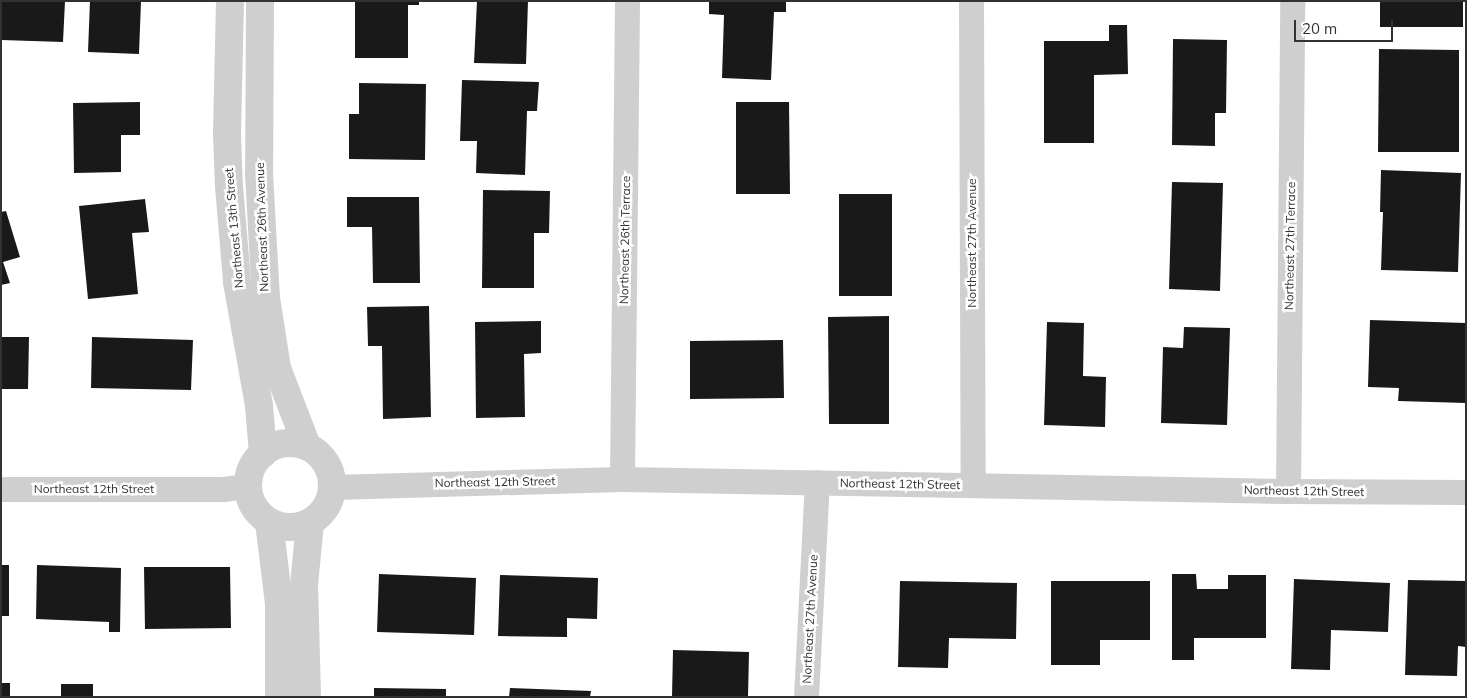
<!DOCTYPE html>
<style>
body{margin:0}
#map{position:relative;width:1467px;height:698px;overflow:hidden;background:#fff;font-family:Mulish,sans-serif}
div>[style]{position:absolute}
.building>*{inset:0;background:#191919}
.minor>*{height:25px;margin:-12.5px;padding:0 12.5px;transform-origin:12.5px;border-radius:12.5px;background:#cfcfcf}
.tertiary>*{height:28px;margin:-14px;padding:0 14px;transform-origin:14px;border-radius:14px;background:#cfcfcf}
.tertiary>.ring{margin:-14px;padding:0;box-sizing:content-box;background:none;border:28px solid #cfcfcf;border-radius:50%}
span{translate:-50% -50%;white-space:nowrap;text-align:center;line-height:1.15;-webkit-text-stroke:5px #fff;paint-order:stroke}
.street-label{font-size:12px;color:#323232}
.frame{position:absolute;inset:0;border:2px solid #323232;pointer-events:none}
.scale{position:absolute;left:1294px;top:20px;width:99px;height:22px;box-sizing:border-box;border:2px solid #323232;border-top:0;padding-left:6px;font-size:15px;line-height:18px;white-space:nowrap;color:#323232;-webkit-text-stroke:4px #fff;paint-order:stroke}
</style>
<div id="map">
<div class="building">
<i style="clip-path:polygon(1px 1px,65px 1px,63px 42px,1px 40px)"></i>
<i style="clip-path:polygon(90px 1px,141px 1px,139px 54px,88px 52px)"></i>
<i style="clip-path:polygon(355px 1px,419px 1px,419px 5px,408px 5px,408px 58px,355px 58px)"></i>
<i style="clip-path:polygon(477px 1px,528px 1px,526px 64px,474px 63px)"></i>
<i style="clip-path:polygon(709px 1px,786px 1px,786px 12px,774px 12px,771px 80px,722px 78px,724px 15px,709px 14px)"></i>
<i style="clip-path:polygon(1380px 1px,1463px 1px,1463px 27px,1380px 27px)"></i>
<i style="clip-path:polygon(1109px 25px,1127px 25px,1128px 74px,1094px 75px,1094px 143px,1044px 143px,1044px 41px,1109px 41px)"></i>
<i style="clip-path:polygon(1173px 39px,1227px 40px,1226px 113px,1215px 113px,1215px 146px,1172px 145px)"></i>
<i style="clip-path:polygon(1379px 49px,1459px 50px,1459px 152px,1378px 152px)"></i>
<i style="clip-path:polygon(462px 80px,539px 82px,537px 111px,527px 111px,525px 175px,476px 173px,477px 141px,460px 141px)"></i>
<i style="clip-path:polygon(359px 83px,426px 84px,425px 160px,349px 159px,349px 114px,359px 114px)"></i>
<i style="clip-path:polygon(140px 102px,140px 135px,121px 135px,121px 172px,74px 173px,73px 103px)"></i>
<i style="clip-path:polygon(736px 102px,789px 102px,790px 194px,736px 194px)"></i>
<i style="clip-path:polygon(1381px 170px,1461px 173px,1458px 272px,1381px 270px,1383px 212px,1380px 212px)"></i>
<i style="clip-path:polygon(1172px 182px,1223px 183px,1220px 291px,1169px 289px)"></i>
<i style="clip-path:polygon(483px 190px,550px 191px,549px 233px,534px 233px,534px 288px,482px 288px)"></i>
<i style="clip-path:polygon(839px 194px,892px 194px,892px 296px,839px 296px)"></i>
<i style="clip-path:polygon(347px 197px,419px 197px,420px 283px,373px 283px,372px 227px,347px 227px)"></i>
<i style="clip-path:polygon(145px 199px,149px 232px,132px 233px,138px 294px,88px 299px,79px 206px)"></i>
<i style="clip-path:polygon(6px 211px,20px 257px,3px 262px,10px 283px,1px 285px,1px 212px)"></i>
<i style="clip-path:polygon(429px 306px,431px 417px,383px 419px,382px 346px,368px 346px,367px 307px)"></i>
<i style="clip-path:polygon(889px 316px,889px 424px,829px 424px,828px 317px)"></i>
<i style="clip-path:polygon(1370px 320px,1466px 323px,1466px 403px,1398px 401px,1399px 388px,1368px 387px)"></i>
<i style="clip-path:polygon(541px 321px,541px 353px,524px 354px,525px 417px,476px 418px,475px 322px)"></i>
<i style="clip-path:polygon(1047px 322px,1084px 323px,1083px 376px,1106px 377px,1105px 427px,1044px 425px)"></i>
<i style="clip-path:polygon(1184px 327px,1230px 328px,1227px 425px,1161px 423px,1163px 347px,1183px 348px)"></i>
<i style="clip-path:polygon(1px 337px,29px 337px,28px 389px,1px 389px)"></i>
<i style="clip-path:polygon(92px 337px,193px 340px,191px 390px,91px 388px)"></i>
<i style="clip-path:polygon(783px 340px,784px 398px,690px 399px,690px 341px)"></i>
<i style="clip-path:polygon(1px 565px,9px 565px,9px 616px,1px 616px)"></i>
<i style="clip-path:polygon(37px 565px,121px 568px,120px 632px,109px 632px,109px 622px,36px 619px)"></i>
<i style="clip-path:polygon(144px 567px,230px 567px,231px 628px,145px 629px)"></i>
<i style="clip-path:polygon(379px 574px,476px 578px,474px 635px,377px 632px)"></i>
<i style="clip-path:polygon(1172px 574px,1196px 574px,1197px 589px,1228px 589px,1228px 575px,1266px 575px,1266px 638px,1194px 638px,1194px 660px,1172px 660px)"></i>
<i style="clip-path:polygon(500px 575px,598px 578px,597px 619px,567px 618px,567px 637px,498px 636px)"></i>
<i style="clip-path:polygon(1294px 579px,1390px 583px,1388px 632px,1331px 630px,1330px 670px,1291px 669px)"></i>
<i style="clip-path:polygon(1408px 580px,1466px 581px,1466px 647px,1458px 646px,1457px 676px,1405px 675px)"></i>
<i style="clip-path:polygon(900px 581px,1017px 583px,1016px 639px,949px 638px,948px 668px,898px 667px)"></i>
<i style="clip-path:polygon(1051px 581px,1150px 581px,1150px 640px,1100px 640px,1100px 665px,1051px 665px)"></i>
<i style="clip-path:polygon(673px 650px,749px 652px,748px 697px,672px 697px)"></i>
<i style="clip-path:polygon(1px 683px,10px 683px,10px 697px,1px 697px)"></i>
<i style="clip-path:polygon(61px 684px,93px 684px,93px 697px,61px 697px)"></i>
<i style="clip-path:polygon(374px 688px,446px 689px,446px 697px,374px 697px)"></i>
<i style="clip-path:polygon(510px 688px,591px 691px,590px 697px,509px 697px)"></i>
</div>
<div class="minor">
<i style="left:971px;top:1px;width:484px;rotate:89.8deg"></i>
<i style="left:622px;top:479px;width:478px;rotate:-89.4deg"></i>
<i style="left:333px;top:487px;width:289px;rotate:-1.6deg"></i>
<i style="left:622px;top:479px;width:666px;rotate:1.03deg"></i>
<i style="left:1288px;top:491px;width:178px;rotate:0.3deg"></i>
<i style="left:1px;top:489px;width:222px"></i>
<i style="left:223px;top:489px;width:25px;rotate:-7deg"></i>
<i style="left:1288px;top:491px;width:490px;rotate:-89.5deg"></i>
<i style="left:806px;top:697px;width:215px;rotate:-87.1deg"></i>
</div>
<div class="tertiary">
<i style="left:230px;top:1px;width:134px;rotate:91.3deg"></i>
<i style="left:227px;top:135px;width:51px;rotate:87.8deg"></i>
<i style="left:229px;top:186px;width:96px;rotate:85.2deg"></i>
<i style="left:237px;top:282px;width:126px;rotate:79.9deg"></i>
<i style="left:259px;top:406px;width:48px;rotate:85.2deg"></i>
<i style="left:260px;top:1px;width:173px;rotate:90.3deg"></i>
<i style="left:259px;top:174px;width:124px;rotate:86.8deg"></i>
<i style="left:266px;top:298px;width:71px;rotate:81.1deg"></i>
<i style="left:277px;top:368px;width:84px;rotate:69deg"></i>
<i class="ring" style="left:248px;top:443px;width:56px;height:56px"></i>
<i style="left:269px;top:522px;width:83px;rotate:83deg"></i>
<i style="left:279px;top:604px;width:93px;rotate:90deg"></i>
<i style="left:307px;top:697px;width:112px;rotate:-91.5deg"></i>
<i style="left:304px;top:585px;width:62px;rotate:-84.5deg"></i>
</div>
<div class="street-label">
<span style="left:262px;top:227px;rotate:-92deg">Northeast 26th Avenue</span>
<span style="left:234px;top:228px;rotate:-95deg">Northeast 13th Street</span>
<span style="left:625px;top:240px;rotate:-89deg">Northeast 26th Terrace</span>
<span style="left:972px;top:243px;rotate:-90deg">Northeast 27th Avenue</span>
<span style="left:1290px;top:246px;rotate:-89deg">Northeast 27th Terrace</span>
<span style="left:495px;top:482px;rotate:-1deg">Northeast 12th Street</span>
<span style="left:900px;top:484px;rotate:1deg">Northeast 12th Street</span>
<span style="left:94px;top:489px">Northeast 12th Street</span>
<span style="left:1304px;top:491px;rotate:1deg">Northeast 12th Street</span>
<span style="left:810px;top:619px;rotate:-87deg">Northeast 27th Avenue</span>
</div>
<div class="frame"></div>
<div class="scale">20 m</div>
</div>
